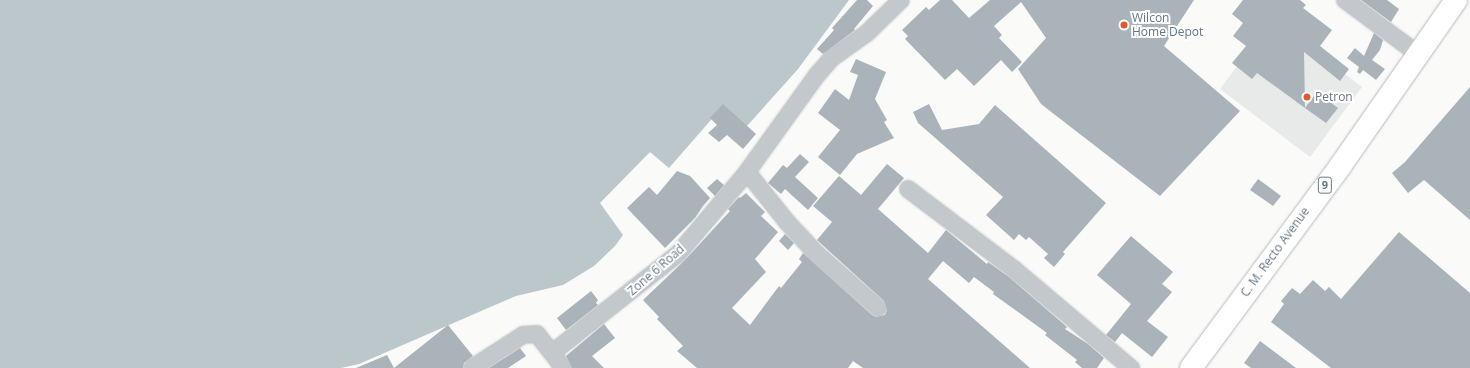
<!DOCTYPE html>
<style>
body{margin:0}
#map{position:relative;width:1470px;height:368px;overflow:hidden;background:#fafaf8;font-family:"Open Sans",sans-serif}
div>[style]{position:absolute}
.built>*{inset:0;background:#e8e9e9}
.water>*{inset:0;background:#bbc7cb}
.building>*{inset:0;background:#aab3b9}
.roads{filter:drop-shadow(0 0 1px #b4b9bd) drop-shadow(0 0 1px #b4b9bd)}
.minor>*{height:16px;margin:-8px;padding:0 8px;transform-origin:8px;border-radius:8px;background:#c3c8cc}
.highway>*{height:22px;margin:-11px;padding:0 11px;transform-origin:11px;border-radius:11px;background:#fff}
.dots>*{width:11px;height:11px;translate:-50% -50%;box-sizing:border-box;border:2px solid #fff;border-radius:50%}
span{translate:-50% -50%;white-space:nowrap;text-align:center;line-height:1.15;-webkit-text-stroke:4px #fff;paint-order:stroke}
.shield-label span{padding:1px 3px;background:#fff;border:1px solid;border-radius:3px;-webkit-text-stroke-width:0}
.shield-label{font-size:11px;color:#657683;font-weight:700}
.poi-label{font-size:12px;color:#657683}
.left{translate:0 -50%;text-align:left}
.street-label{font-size:12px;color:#657683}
</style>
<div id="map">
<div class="built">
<i style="clip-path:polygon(1273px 19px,1362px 87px,1310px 157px,1220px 89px)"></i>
</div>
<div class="water">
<i style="clip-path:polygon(0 0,849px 0,798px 69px,739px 135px,717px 113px,669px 168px,650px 152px,600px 203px,623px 235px,615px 246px,594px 266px,563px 285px,516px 296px,359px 364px,341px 368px,0 368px)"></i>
</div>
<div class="building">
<i style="clip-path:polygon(857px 0,867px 0,873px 6px,854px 29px,855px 30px,823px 54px,817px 49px,834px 30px,832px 28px)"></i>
<i style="clip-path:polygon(940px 0,952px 0,969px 18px,990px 0,1194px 0,1164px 46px,1240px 111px,1160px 196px,1041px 104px,1018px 69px,1046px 38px,1021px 2px,994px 26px,1002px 35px,999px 38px,1022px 62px,1012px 72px,1001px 60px,974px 86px,957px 69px,945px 80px,905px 39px,908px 36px,902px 30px,926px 7px,929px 10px)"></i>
<i style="clip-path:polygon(1243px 0,1300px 0,1306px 5px,1303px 8px,1332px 30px,1320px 46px,1349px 69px,1340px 81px,1304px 52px,1305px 108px,1257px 73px,1252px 79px,1232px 63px,1246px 46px,1233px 36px,1243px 23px,1232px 14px)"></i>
<i style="clip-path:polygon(1361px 0,1387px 0,1399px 9px,1391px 22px)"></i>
<i style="clip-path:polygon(1374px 33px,1383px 40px,1380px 50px,1372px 60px,1385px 69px,1376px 80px,1363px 70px,1360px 74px,1357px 72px,1359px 67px,1347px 58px,1355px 48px,1364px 56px)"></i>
<i style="clip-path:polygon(856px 59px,886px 72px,875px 99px,887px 120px,884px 122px,894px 138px,857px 154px,840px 175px,818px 157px,840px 130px,818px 113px,835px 89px,849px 100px,858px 75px,850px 72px)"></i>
<i style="clip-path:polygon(1470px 87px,1470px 220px,1424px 180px,1408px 193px,1392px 173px,1405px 162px)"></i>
<i style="clip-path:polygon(1317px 92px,1338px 108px,1326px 123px,1305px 108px)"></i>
<i style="clip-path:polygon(723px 104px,756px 134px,743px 149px,727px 135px,719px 142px,708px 133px,717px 125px,710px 118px)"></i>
<i style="clip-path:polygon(929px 104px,942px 130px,979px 124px,995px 105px,1106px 203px,1063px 252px,1065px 254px,1054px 267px,1044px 258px,1048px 254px,1029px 237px,1026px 240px,1019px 234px,1014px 240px,986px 215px,1003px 197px,918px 123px,913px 112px)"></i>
<i style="clip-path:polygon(800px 154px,809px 162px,795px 177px,818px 198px,808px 210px,785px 189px,781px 194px,768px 183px,783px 165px,787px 168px)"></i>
<i style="clip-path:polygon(887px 164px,904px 178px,878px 209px,928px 253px,946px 230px,987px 264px,988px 262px,1009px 277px,1067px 327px,1065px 329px,1088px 344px,1104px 358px,1097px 368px,1082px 368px,1075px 362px,1077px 360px,1045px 335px,1047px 333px,993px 294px,994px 292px,974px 277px,969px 283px,943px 261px,928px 279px,1030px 368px,863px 368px,853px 361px,848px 368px,697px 368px,677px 351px,683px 346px,657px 319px,659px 317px,643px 300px,685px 260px,730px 211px,728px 209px,739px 197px,740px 198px,746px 193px,765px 212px,761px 216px,778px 232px,755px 259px,766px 272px,732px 308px,750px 325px,779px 286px,781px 288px,802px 262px,799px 259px,803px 253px,872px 315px,876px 317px,885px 315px,887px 310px,884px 301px,817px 240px,832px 222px,813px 206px,839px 176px,861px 195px)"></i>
<i style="clip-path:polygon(677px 171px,690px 176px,710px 198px,703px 206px,695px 218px,665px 248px,627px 208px,649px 187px,657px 195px)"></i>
<i style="clip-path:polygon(717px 179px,724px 185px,715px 196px,707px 188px)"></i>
<i style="clip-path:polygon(1258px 179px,1281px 196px,1273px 206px,1250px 190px)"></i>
<i style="clip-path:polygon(1399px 232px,1470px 293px,1470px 368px,1331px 368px,1271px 322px,1284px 304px,1281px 301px,1292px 288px,1300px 294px,1313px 280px,1325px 291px,1329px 287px,1341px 299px)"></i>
<i style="clip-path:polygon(785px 234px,794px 243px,788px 250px,779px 241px)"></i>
<i style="clip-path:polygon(1131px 236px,1173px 272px,1162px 284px,1172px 292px,1147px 321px,1168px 337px,1152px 357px,1122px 333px,1115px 342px,1106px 335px,1131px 304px,1097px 275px)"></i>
<i style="clip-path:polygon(591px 291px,598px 300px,596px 303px,598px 305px,566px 330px,557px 318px)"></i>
<i style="clip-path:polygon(604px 324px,615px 338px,592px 356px,604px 368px,572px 368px,566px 356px)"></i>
<i style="clip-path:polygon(448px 325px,473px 356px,464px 363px,463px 368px,394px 368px)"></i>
<i style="clip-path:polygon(1260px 341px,1296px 368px,1251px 368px,1244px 363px)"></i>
<i style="clip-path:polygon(520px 348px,526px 356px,508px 368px,489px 368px)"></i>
<i style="clip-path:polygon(387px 355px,394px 368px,356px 368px)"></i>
</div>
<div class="roads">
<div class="minor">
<i style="left:1345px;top:0;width:91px;rotate:36.5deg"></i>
<i style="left:747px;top:172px;width:64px;rotate:51.3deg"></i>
<i style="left:787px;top:222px;width:42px;rotate:46.9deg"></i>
<i style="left:816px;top:253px;width:83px;rotate:41.6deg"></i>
<i style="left:908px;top:189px;width:134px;rotate:37.1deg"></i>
<i style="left:1015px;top:270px;width:152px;rotate:40.2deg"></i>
<i style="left:472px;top:368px;width:61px;rotate:-32.9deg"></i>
<i style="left:523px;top:335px;width:14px;rotate:-4deg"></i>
<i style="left:537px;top:334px;width:24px;rotate:52deg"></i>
<i style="left:563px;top:368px;width:19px;rotate:-126deg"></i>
<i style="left:552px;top:353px;width:160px;rotate:-38.2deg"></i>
<i style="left:678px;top:254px;width:107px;rotate:-49.9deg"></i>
<i style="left:747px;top:172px;width:120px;rotate:-54.2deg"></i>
<i style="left:817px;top:75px;width:23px;rotate:-49deg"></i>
<i style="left:832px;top:58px;width:43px;rotate:-35.5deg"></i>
<i style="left:867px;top:33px;width:47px;rotate:-44.1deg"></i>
</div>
<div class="highway">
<i style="left:1191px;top:368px;width:252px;rotate:-53.5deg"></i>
<i style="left:1341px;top:165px;width:201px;rotate:-55.1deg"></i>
</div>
</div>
<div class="dots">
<i style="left:1124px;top:25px;background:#e4572e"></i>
<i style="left:1307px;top:97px;background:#e4572e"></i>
</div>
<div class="shield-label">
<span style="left:1325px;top:185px">9</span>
</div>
<div class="poi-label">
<span class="left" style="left:1132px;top:25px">Wilcon<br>Home Depot</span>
<span class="left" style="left:1315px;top:97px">Petron</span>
</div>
<div class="street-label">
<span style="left:1275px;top:252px;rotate:-54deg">C. M. Recto Avenue</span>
<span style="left:656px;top:270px;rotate:-41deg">Zone 6 Road</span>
</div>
</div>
